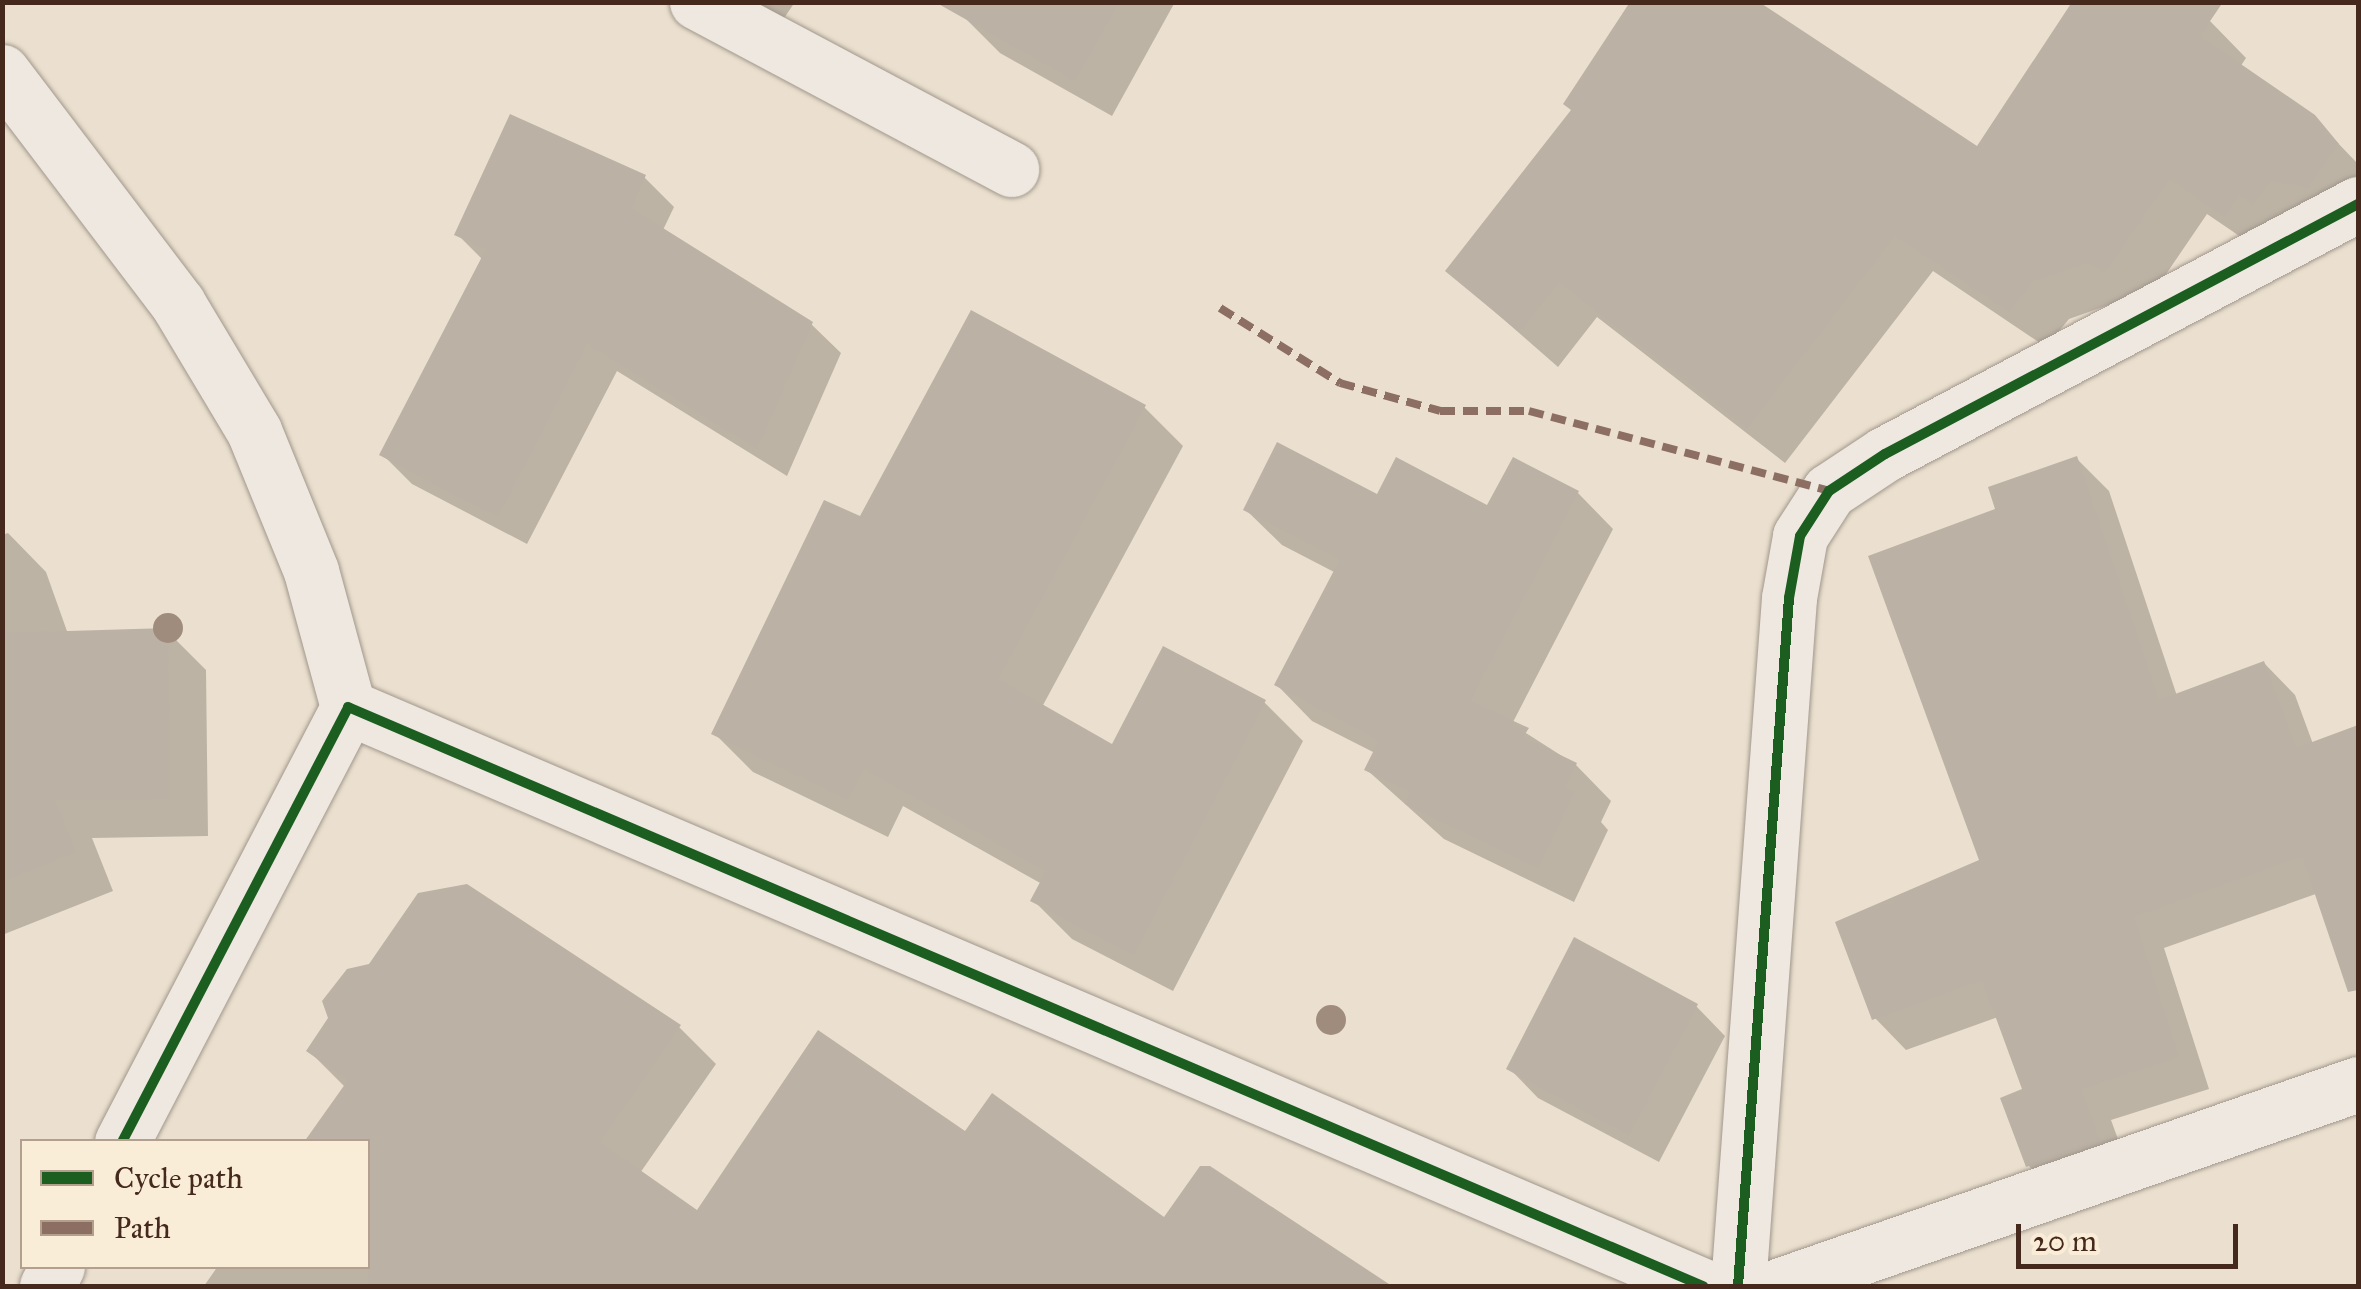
<!DOCTYPE html>
<style>
body{margin:0}
#map{position:relative;width:2361px;height:1289px;overflow:hidden;background:#ebe0cf;font-family:"IM FELL Great Primer",serif}
div>[style]{position:absolute}
.shadow>*{inset:0;background:#0003}
.building>*{inset:0;background:#bbb1a5}
.roads{filter:drop-shadow(0 0 2px #a1978b) drop-shadow(0 0 2px #a1978b)}
.minor>*{height:55px;margin:-27.5px;padding:0 27.5px;transform-origin:27.5px;border-radius:27.5px;background:#eee8e0}
.quiet>*{height:8px;margin-top:-4px;transform-origin:0;background:repeating-linear-gradient(90deg,#8d6e63 0 15px,transparent 0 23px)}
.cycleway>*{height:10px;margin:-5px;padding:0 5px;transform-origin:5px;border-radius:5px;background:#1b5e20}
.trees>*{width:30px;height:30px;margin:-15px;border-radius:50%;background:#a08c7c}
span{translate:-50% -50%;white-space:nowrap;text-align:center;line-height:1.15;-webkit-text-stroke:10px #faedd8;paint-order:stroke}
.frame{position:absolute;inset:0;border:5px solid #45291d;pointer-events:none}
.legend{position:absolute;left:20px;top:1139px;width:350px;height:130px;box-sizing:border-box;background:#faedd8;border:2px solid #b29f8d;margin:0;padding:12px 18px;list-style:none;font-size:30px;color:#45291d}
.legend li{display:flex;align-items:center;gap:20px;height:50px}
.legend b{width:50px;border:2px solid #b29f8d}
.scale{position:absolute;left:2016px;top:1224px;width:222px;height:45px;box-sizing:border-box;border:5px solid #45291d;border-top:0;padding-left:12px;font-size:30px;line-height:35px;white-space:nowrap;color:#45291d;-webkit-text-stroke:8px #faedd8;paint-order:stroke}
</style>
<div id="map">
<div class="shadow">
<i style="clip-path:polygon(729px 2px,795px 2px,778px 27px)"></i>
<i style="clip-path:polygon(972px 2px,1175px 2px,1112px 116px,1000px 53px,964px 17px)"></i>
<i style="clip-path:polygon(2210px 21px,2246px 58px,2240px 67px,2313px 117px,2358px 164px,2358px 204px,2263px 252px,2207px 214px,2143px 308px,2128px 298px,2069px 319px,2046px 347px,1933px 271px,1785px 463px,1597px 317px,1558px 367px,1448px 271px,1978px 149px)"></i>
<i style="clip-path:polygon(644px 177px,674px 207px,663px 230px,811px 324px,841px 353px,787px 476px,617px 371px,527px 544px,412px 484px,382px 454px,483px 260px,457px 234px)"></i>
<i style="clip-path:polygon(1144px 407px,1183px 446px,1042px 707px,1113px 748px,1264px 702px,1303px 741px,1173px 991px,1072px 939px,1033px 900px,1042px 884px,903px 806px,888px 837px,753px 772px,714px 733px,861px 519px)"></i>
<i style="clip-path:polygon(2077px 459px,2109px 491px,2177px 696px,2264px 663px,2295px 695px,2313px 744px,2347px 732px,2358px 744px,2358px 879px,2164px 948px,2209px 1089px,2111px 1120px,2130px 1172px,2060px 1197px,2028px 1165px,2025px 1090px,1998px 1017px,1906px 1050px,1875px 1018px,1982px 861px,1998px 510px)"></i>
<i style="clip-path:polygon(1578px 493px,1613px 529px,1512px 724px,1576px 765px,1611px 801px,1601px 822px,1608px 830px,1574px 902px,1444px 839px,1367px 770px,1375px 753px,1312px 721px,1277px 685px,1336px 573px,1282px 545px,1246px 510px,1378px 497px,1488px 508px)"></i>
<i style="clip-path:polygon(8px 533px,46px 572px,68px 634px,167px 631px,206px 670px,208px 836px,92px 838px,113px 891px,2px 935px,2px 535px)"></i>
<i style="clip-path:polygon(1696px 1006px,1725px 1036px,1659px 1162px,1538px 1098px,1509px 1068px)"></i>
<i style="clip-path:polygon(679px 1027px,716px 1064px,640px 1173px,698px 1213px,966px 1134px,1165px 1220px,1359px 1267px,1379px 1286px,204px 1286px,218px 1266px,368px 1266px,368px 1142px,345px 1087px,309px 1051px)"></i>
</div>
<div class="building">
<i style="clip-path:polygon(935px 2px,1119px 2px,1075px 81px)"></i>
<i style="clip-path:polygon(1630px 2px,1759px 2px,1977px 146px,2072px 2px,2223px 2px,2200px 36px,2315px 115px,2339px 144px,2307px 188px,2272px 180px,2252px 205px,2239px 195px,2225px 217px,2169px 179px,2105px 273px,2089px 263px,2032px 282px,2009px 312px,1895px 236px,1747px 428px,1559px 282px,1519px 332px,1445px 271px,1571px 110px,1563px 104px)"></i>
<i style="clip-path:polygon(510px 114px,646px 175px,631px 208px,813px 322px,757px 449px,587px 344px,498px 517px,379px 455px,486px 249px,454px 235px)"></i>
<i style="clip-path:polygon(971px 310px,1146px 405px,998px 679px,1112px 744px,1163px 646px,1266px 700px,1134px 955px,1030px 901px,1046px 871px,864px 769px,848px 800px,711px 734px,824px 500px,860px 516px)"></i>
<i style="clip-path:polygon(1277px 442px,1377px 494px,1396px 457px,1487px 505px,1513px 457px,1579px 491px,1470px 701px,1529px 728px,1523px 737px,1577px 763px,1565px 788px,1574px 792px,1538px 868px,1405px 804px,1411px 792px,1364px 770px,1379px 740px,1274px 685px,1340px 559px,1243px 510px)"></i>
<i style="clip-path:polygon(2077px 456px,2159px 700px,2264px 661px,2296px 748px,2358px 725px,2358px 990px,2348px 992px,2302px 856px,2134px 917px,2179px 1057px,2081px 1089px,2100px 1141px,2026px 1167px,2000px 1098px,2022px 1089px,1982px 980px,1872px 1020px,1835px 922px,1979px 860px,1868px 556px,1995px 509px,1988px 487px)"></i>
<i style="clip-path:polygon(168px 628px,170px 799px,55px 800px,76px 852px,2px 882px,2px 633px)"></i>
<i style="clip-path:polygon(467px 884px,681px 1025px,600px 1142px,697px 1210px,818px 1030px,965px 1131px,992px 1093px,1164px 1217px,1200px 1166px,1210px 1166px,1392px 1286px,368px 1286px,368px 1142px,304px 1142px,348px 1080px,306px 1051px,328px 1018px,322px 1001px,347px 969px,369px 964px,418px 893px)"></i>
<i style="clip-path:polygon(1574px 937px,1698px 1004px,1629px 1135px,1506px 1069px)"></i>
</div>
<div class="roads">
<div class="minor">
<i style="left:697px;top:2px;width:356px;rotate:28deg"></i>
<i style="left:2px;top:72px;width:291px;rotate:52.8deg"></i>
<i style="left:178px;top:304px;width:148px;rotate:59.1deg"></i>
<i style="left:254px;top:431px;width:151px;rotate:67.8deg"></i>
<i style="left:311px;top:571px;width:141px;rotate:74.8deg"></i>
<i style="left:122px;top:1142px;width:490px;rotate:-62.5deg"></i>
<i style="left:348px;top:707px;width:1474px;rotate:23.14deg"></i>
<i style="left:47px;top:1286px;width:22px;rotate:-63deg"></i>
<i style="left:1738px;top:1286px;width:690px;rotate:-85.76deg"></i>
<i style="left:1789px;top:598px;width:63px;rotate:-79.9deg"></i>
<i style="left:1800px;top:536px;width:54px;rotate:-57.2deg"></i>
<i style="left:1829px;top:491px;width:67px;rotate:-33.5deg"></i>
<i style="left:1885px;top:454px;width:535px;rotate:-27.86deg"></i>
<i style="left:1778px;top:1286px;width:614px;rotate:-19.2deg"></i>
</div>
</div>
<div class="quiet">
<i style="left:1220px;top:308px;width:142px;rotate:32deg"></i>
<i style="left:1340px;top:383px;width:104px;rotate:15.6deg"></i>
<i style="left:1440px;top:411px;width:89px"></i>
<i style="left:1529px;top:411px;width:310px;rotate:14.9deg"></i>
</div>
<div class="cycleway">
<i style="left:122px;top:1142px;width:490px;rotate:-62.5deg"></i>
<i style="left:348px;top:707px;width:1474px;rotate:23.14deg"></i>
<i style="left:1738px;top:1286px;width:690px;rotate:-85.76deg"></i>
<i style="left:1789px;top:598px;width:63px;rotate:-79.9deg"></i>
<i style="left:1800px;top:536px;width:54px;rotate:-57.2deg"></i>
<i style="left:1829px;top:491px;width:67px;rotate:-33.5deg"></i>
<i style="left:1885px;top:454px;width:535px;rotate:-27.86deg"></i>
</div>
<div class="trees">
<i style="left:168px;top:628px"></i>
<i style="left:1331px;top:1020px"></i>
</div>
<div class="frame"></div>
<ul class="legend">
<li><b style="height:12px;background:#1b5e20"></b>Cycle path</li>
<li><b style="height:12px;background:#8d6e63"></b>Path</li>
</ul>
<div class="scale">20 m</div>
</div>
